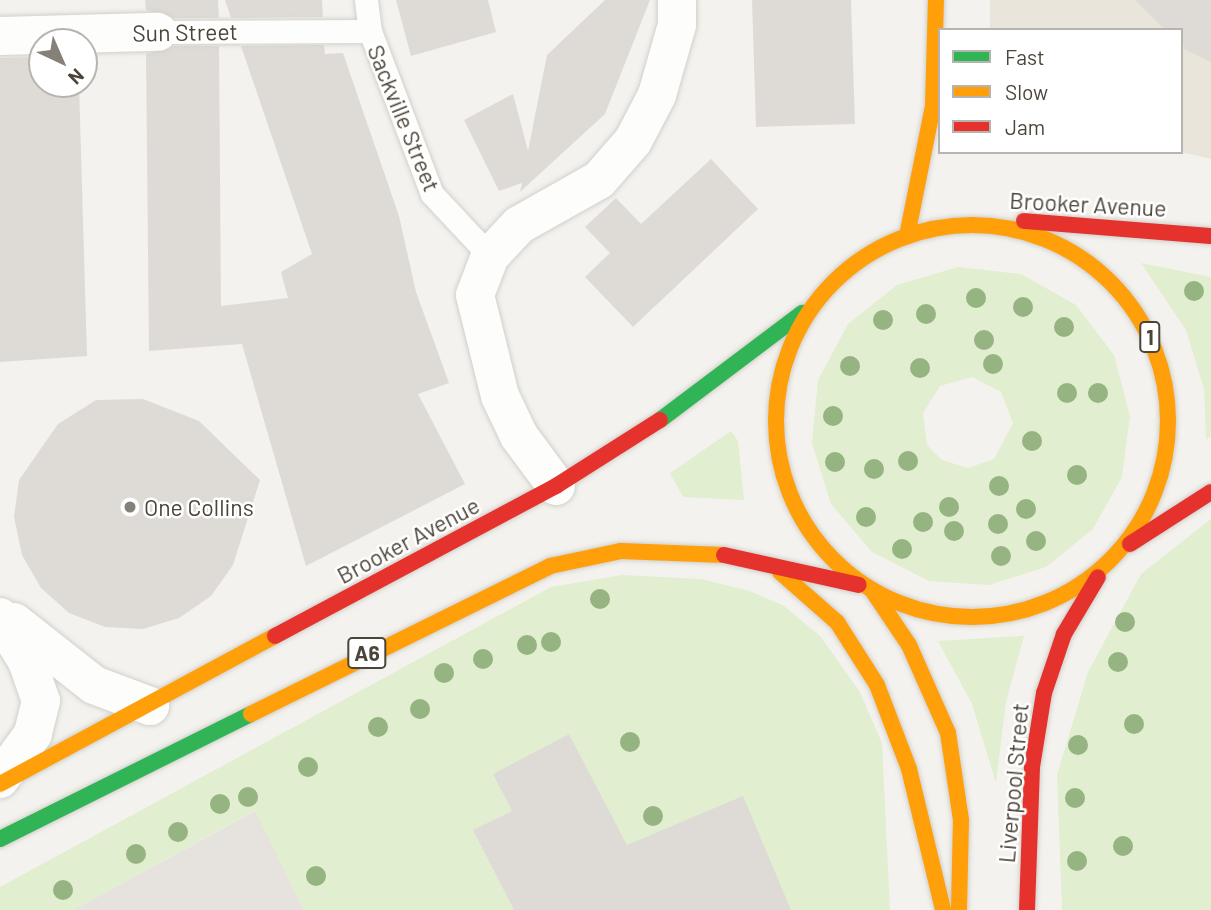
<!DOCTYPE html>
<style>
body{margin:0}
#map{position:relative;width:1211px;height:910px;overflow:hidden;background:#f4f2ee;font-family:Barlow,sans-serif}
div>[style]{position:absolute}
.education>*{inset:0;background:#eae5da}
.green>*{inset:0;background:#e1eecf}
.parking>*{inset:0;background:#e6e3df}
.building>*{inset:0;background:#dedbd6}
.roads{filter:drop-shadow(0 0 2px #d2d0cb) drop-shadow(0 0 2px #d2d0cb)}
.lane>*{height:23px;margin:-11.5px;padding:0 11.5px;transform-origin:11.5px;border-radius:11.5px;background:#fdfdfc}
.street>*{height:38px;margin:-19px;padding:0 19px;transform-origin:19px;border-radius:19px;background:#fdfdfc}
.fast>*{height:16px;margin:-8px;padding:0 8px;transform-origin:8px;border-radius:8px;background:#30b455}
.slow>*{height:16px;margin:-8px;padding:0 8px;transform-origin:8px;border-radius:8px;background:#ff9f0a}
.slow>.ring{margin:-8px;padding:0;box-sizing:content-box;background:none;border:16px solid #ff9f0a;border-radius:50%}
.jam>*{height:16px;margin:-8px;padding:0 8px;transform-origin:8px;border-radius:8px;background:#e5322d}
.trees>*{width:20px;height:20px;margin:-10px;border-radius:50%;background:#96b382}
.dots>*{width:19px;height:19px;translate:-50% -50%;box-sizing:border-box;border:4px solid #fff;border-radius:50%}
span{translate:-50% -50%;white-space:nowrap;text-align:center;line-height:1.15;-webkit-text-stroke:5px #fff;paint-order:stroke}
.shield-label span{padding:2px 5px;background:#fff;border:2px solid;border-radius:5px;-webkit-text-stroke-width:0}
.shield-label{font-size:21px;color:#4b4439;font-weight:700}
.street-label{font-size:23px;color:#4b4439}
.poi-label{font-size:23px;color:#4b4439}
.left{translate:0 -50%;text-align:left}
.legend{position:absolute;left:938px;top:28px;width:245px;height:126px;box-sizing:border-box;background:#fff;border:2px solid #b7b4b0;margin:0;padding:9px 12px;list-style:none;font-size:21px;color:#4b4439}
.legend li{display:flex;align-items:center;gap:14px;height:35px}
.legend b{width:35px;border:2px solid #b7b4b0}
.north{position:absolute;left:28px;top:28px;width:70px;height:70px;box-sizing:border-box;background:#fff;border:2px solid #b7b4b0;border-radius:50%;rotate:136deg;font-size:19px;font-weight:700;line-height:28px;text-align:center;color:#4b4439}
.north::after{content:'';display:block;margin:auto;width:24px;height:32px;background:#868178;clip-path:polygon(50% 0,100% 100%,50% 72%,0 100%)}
</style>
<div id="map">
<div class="education">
<i style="clip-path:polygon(990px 0,1211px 0,1211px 159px,1181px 152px,1181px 30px,990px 30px)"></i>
</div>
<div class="green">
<i style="clip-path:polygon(1141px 263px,1211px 277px,1211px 436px,1206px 440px,1204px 389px,1186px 330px)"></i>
<i style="clip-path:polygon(evenodd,958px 267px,1021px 274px,1076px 305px,1114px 355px,1130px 416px,1122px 477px,1093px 529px,1046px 567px,989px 585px,929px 581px,872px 552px,831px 504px,812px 443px,818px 380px,848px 324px,897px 285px,958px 267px,972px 377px,1001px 392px,1013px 423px,994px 459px,968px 468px,942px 460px,927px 445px,923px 413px,940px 386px,972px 377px)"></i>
<i style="clip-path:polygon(731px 431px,738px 441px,744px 500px,683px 497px,670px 473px)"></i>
<i style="clip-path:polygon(1211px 519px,1211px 910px,1062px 910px,1057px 775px,1088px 672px,1141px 574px)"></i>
<i style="clip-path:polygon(622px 575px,701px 579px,750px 591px,784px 606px,820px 636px,860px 692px,882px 743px,890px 910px,791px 910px,636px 863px,569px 734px,494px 774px,512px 811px,474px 830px,514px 910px,304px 910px,254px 811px,73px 910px,0 910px,0 887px,551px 587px)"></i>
<i style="clip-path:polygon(1024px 636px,1006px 702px,996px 783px,972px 704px,938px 641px)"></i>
</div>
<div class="parking">
<i style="clip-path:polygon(255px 811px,304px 910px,73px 910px)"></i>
</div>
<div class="building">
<i style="clip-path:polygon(145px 0,218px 0,219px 18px,174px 18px,146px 10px)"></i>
<i style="clip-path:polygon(225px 0,322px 0,323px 17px,231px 18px)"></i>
<i style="clip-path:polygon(396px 0,488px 0,496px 32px,411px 56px)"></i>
<i style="clip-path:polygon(605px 0,650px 0,605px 114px,520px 192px,522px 183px,499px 191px,464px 120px,513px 94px,528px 151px,547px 55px)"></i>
<i style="clip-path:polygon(752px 0,851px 0,855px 124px,756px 127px)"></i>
<i style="clip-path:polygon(1135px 0,1211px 0,1211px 62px,1184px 49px,1181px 30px,1165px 30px)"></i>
<i style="clip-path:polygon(324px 45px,325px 54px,343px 53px,399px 216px,416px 292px,449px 383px,418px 394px,465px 484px,306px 566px,242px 344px,149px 351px,146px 54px,174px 46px,219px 46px,221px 306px,288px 298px,281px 272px,312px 254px,241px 46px)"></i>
<i style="clip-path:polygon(42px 57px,42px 84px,79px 84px,87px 356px,0 362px,0 58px)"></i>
<i style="clip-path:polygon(711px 159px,758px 209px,633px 327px,585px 277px,610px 253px,585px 227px,616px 198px,641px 224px)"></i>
<i style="clip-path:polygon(143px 399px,199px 421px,260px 480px,233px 565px,211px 596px,179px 618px,143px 629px,105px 627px,69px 613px,41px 588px,22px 555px,14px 517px,19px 480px,58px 424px,96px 400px)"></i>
<i style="clip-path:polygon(569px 734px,627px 845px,743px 796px,791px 910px,514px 910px,473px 830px,512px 811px,493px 774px)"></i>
</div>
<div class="roads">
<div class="lane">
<i style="left:366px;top:0;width:31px;rotate:83deg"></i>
<i style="left:370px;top:31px;width:174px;rotate:69.2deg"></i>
<i style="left:432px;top:194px;width:85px;rotate:46.9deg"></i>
<i style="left:158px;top:32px;width:212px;rotate:-0.3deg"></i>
</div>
<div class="street">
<i style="left:0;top:36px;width:158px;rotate:-1.5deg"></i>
<i style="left:556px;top:486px;width:62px;rotate:-126.5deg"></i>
<i style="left:519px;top:436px;width:44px;rotate:-115.4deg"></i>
<i style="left:500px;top:396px;width:104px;rotate:-103.9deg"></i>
<i style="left:475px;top:295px;width:42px;rotate:-69deg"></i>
<i style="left:490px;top:256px;width:42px;rotate:-46.9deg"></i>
<i style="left:519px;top:225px;width:92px;rotate:-29.4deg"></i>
<i style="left:599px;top:180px;width:52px;rotate:-48.9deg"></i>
<i style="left:633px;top:141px;width:52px;rotate:-62.4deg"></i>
<i style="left:657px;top:95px;width:73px;rotate:-74.1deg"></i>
<i style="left:677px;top:25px;width:25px;rotate:-90deg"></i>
<i style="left:0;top:617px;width:52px;rotate:58.5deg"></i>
<i style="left:27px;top:661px;width:42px;rotate:70.7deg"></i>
<i style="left:41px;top:701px;width:34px;rotate:104deg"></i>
<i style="left:33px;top:734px;width:56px;rotate:126.3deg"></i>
<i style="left:14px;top:622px;width:102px;rotate:38.2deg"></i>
<i style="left:94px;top:685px;width:60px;rotate:20.6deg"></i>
</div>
<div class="fast">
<i style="left:660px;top:420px;width:178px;rotate:-37deg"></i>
<i style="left:0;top:839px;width:280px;rotate:-26.5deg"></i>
</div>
<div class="slow">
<i class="ring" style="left:776px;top:225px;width:376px;height:376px"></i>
<i style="left:907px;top:236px;width:133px;rotate:-78.7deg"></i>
<i style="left:933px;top:106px;width:106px;rotate:-88.4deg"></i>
<i style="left:780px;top:572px;width:76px;rotate:41.3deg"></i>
<i style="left:837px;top:622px;width:75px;rotate:57.6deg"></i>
<i style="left:877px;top:685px;width:90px;rotate:69.1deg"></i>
<i style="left:909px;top:769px;width:145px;rotate:76.4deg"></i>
<i style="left:872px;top:590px;width:66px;rotate:56.1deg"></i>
<i style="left:909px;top:645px;width:96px;rotate:66.1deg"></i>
<i style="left:948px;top:733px;width:88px;rotate:81.5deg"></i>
<i style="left:961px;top:820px;width:90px;rotate:91.3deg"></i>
<i style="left:251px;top:714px;width:334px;rotate:-26.3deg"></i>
<i style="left:550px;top:566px;width:73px;rotate:-11.9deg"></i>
<i style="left:621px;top:551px;width:103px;rotate:2.2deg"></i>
<i style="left:0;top:784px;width:312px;rotate:-28.3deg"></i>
</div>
<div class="jam">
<i style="left:1024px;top:221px;width:188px;rotate:4.6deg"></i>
<i style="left:1130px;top:544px;width:96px;rotate:-32.7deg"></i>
<i style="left:724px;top:555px;width:138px;rotate:12.5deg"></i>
<i style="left:275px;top:636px;width:319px;rotate:-28.1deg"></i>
<i style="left:556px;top:486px;width:123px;rotate:-32.4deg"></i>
<i style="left:1027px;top:910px;width:143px;rotate:-88deg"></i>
<i style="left:1032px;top:767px;width:75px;rotate:-80.8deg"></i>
<i style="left:1044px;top:693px;width:62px;rotate:-71.3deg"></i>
<i style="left:1064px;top:634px;width:66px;rotate:-59.2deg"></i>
</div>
</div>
<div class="trees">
<i style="left:1194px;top:291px"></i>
<i style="left:976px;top:298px"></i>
<i style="left:1023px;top:307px"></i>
<i style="left:926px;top:314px"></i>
<i style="left:883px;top:320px"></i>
<i style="left:1064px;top:327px"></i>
<i style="left:984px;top:340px"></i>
<i style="left:993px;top:364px"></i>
<i style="left:850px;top:366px"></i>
<i style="left:920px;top:368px"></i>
<i style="left:1067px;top:393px"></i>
<i style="left:1098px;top:393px"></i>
<i style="left:833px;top:416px"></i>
<i style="left:1032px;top:441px"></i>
<i style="left:908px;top:461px"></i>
<i style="left:835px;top:462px"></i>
<i style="left:874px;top:469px"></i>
<i style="left:1077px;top:475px"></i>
<i style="left:999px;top:486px"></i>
<i style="left:949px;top:507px"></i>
<i style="left:1026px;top:509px"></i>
<i style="left:866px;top:517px"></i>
<i style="left:923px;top:522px"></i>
<i style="left:998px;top:524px"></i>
<i style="left:954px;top:531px"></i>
<i style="left:1036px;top:541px"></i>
<i style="left:902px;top:549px"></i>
<i style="left:1001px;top:556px"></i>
<i style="left:600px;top:599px"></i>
<i style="left:1125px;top:622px"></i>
<i style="left:551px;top:642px"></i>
<i style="left:527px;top:645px"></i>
<i style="left:483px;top:659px"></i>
<i style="left:1118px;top:662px"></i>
<i style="left:444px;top:673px"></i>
<i style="left:420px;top:709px"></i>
<i style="left:1134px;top:724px"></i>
<i style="left:378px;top:727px"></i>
<i style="left:630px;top:742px"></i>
<i style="left:1078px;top:745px"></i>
<i style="left:308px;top:767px"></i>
<i style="left:248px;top:797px"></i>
<i style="left:1075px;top:798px"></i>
<i style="left:220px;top:804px"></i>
<i style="left:653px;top:816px"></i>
<i style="left:178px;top:832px"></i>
<i style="left:1123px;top:846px"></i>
<i style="left:136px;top:854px"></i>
<i style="left:1077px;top:861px"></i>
<i style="left:316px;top:876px"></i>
<i style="left:63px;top:890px"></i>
</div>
<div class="dots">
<i style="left:130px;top:507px;background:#868178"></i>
</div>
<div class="shield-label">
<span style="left:1150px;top:337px">1</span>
<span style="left:367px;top:653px">A6</span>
</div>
<div class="street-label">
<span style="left:185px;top:32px;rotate:-1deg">Sun Street</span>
<span style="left:404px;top:118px;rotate:68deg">Sackville Street</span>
<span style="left:1088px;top:204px;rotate:3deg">Brooker Avenue</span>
<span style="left:408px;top:540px;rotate:-28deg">Brooker Avenue</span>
<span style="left:1013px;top:783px;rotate:-85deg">Liverpool Street</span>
</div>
<div class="poi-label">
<span class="left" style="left:144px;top:507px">One Collins</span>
</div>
<ul class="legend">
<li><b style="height:9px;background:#30b455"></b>Fast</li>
<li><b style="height:9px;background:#ff9f0a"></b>Slow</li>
<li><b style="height:9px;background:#e5322d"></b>Jam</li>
</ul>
<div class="north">N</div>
</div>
